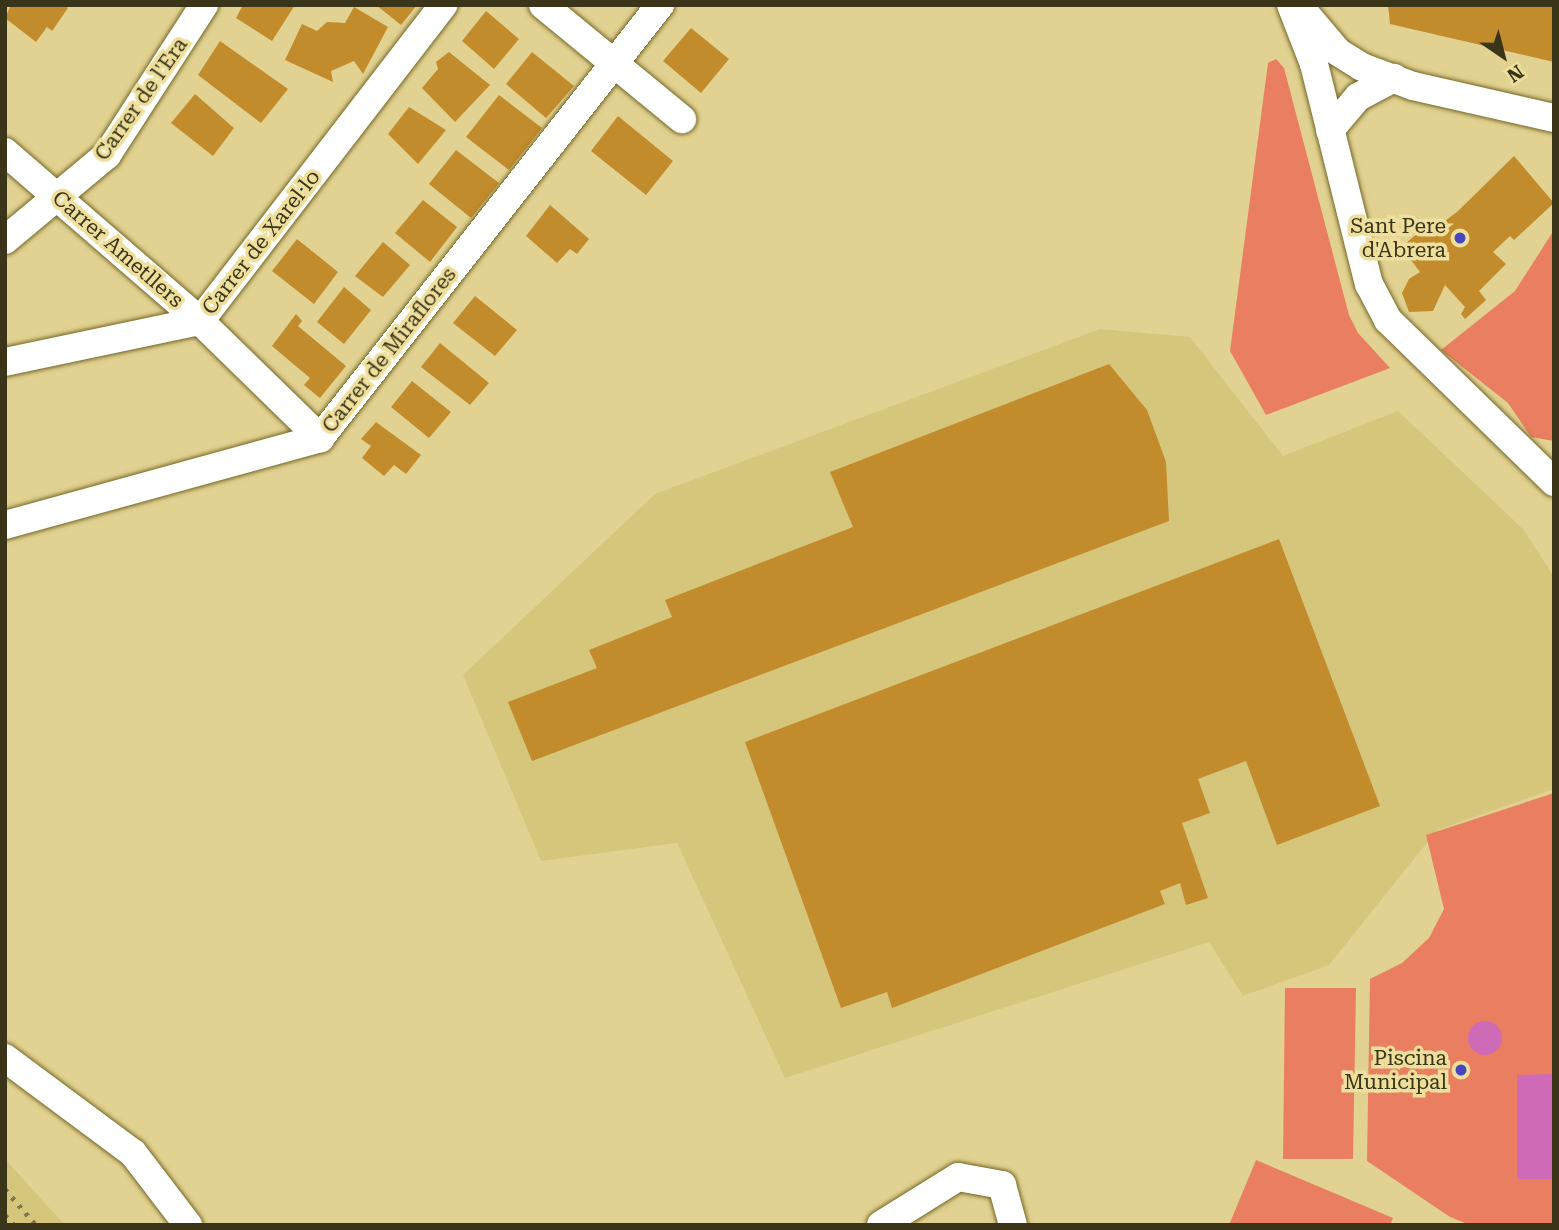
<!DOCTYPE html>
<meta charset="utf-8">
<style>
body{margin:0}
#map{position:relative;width:1559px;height:1230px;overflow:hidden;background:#e1d291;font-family:"Roboto Serif",serif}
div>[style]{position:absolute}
.built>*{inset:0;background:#d6c67c}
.green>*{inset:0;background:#e97f60}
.water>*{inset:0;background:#cf6ab6}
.round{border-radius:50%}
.building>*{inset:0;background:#c28c2c}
.roads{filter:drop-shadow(0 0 2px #746625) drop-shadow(0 0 2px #746625)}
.street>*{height:28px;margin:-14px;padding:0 14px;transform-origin:14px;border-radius:14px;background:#fff}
.rail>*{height:5px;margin-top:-2.5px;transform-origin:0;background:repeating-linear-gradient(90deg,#81774c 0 3.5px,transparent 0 10.5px)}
.dots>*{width:19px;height:19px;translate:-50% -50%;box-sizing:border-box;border:4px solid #eedf9d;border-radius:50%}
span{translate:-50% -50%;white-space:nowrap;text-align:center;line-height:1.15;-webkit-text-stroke:7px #eedf9d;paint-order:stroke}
.street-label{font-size:21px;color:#3a3419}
.poi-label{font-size:21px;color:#3a3419}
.right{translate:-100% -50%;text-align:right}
.frame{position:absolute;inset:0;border:7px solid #3a3419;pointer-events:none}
.north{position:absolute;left:1468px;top:21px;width:70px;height:70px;-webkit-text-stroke:5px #eedf9d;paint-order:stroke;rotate:145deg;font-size:19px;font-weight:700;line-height:28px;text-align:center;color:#3a3419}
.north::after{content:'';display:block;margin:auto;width:24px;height:32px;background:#3a3419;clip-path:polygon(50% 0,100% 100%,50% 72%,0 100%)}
</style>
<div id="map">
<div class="built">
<i style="clip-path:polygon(1100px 329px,1190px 337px,1283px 456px,1398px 411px,1523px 529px,1554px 577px,1554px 789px,1437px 830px,1329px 965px,1243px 996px,1209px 942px,785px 1078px,677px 843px,541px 861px,463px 675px,655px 494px)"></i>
<i style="clip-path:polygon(5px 1159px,62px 1222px,64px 1225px,5px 1225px)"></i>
</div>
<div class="green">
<i style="clip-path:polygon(1276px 59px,1284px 68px,1349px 315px,1358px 333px,1390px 368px,1266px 415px,1230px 351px,1268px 63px)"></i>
<i style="clip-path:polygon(1554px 230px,1554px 441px,1531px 437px,1508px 403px,1441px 350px,1515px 291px)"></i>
<i style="clip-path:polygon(1554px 793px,1554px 1225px,1470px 1225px,1450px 1217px,1367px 1161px,1370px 979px,1402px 963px,1429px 938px,1444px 909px,1426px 835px)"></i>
<i style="clip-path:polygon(1285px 988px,1356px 988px,1353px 1159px,1283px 1159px)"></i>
<i style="clip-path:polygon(1256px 1160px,1393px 1218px,1390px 1225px,1229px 1225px)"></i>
</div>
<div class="water">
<i class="round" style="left:1468px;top:1021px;width:34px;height:34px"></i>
<i style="clip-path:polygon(1554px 1074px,1554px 1179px,1517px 1179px,1517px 1075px)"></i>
</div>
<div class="building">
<i style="clip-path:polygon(11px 5px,64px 5px,68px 8px,52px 31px,47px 27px,36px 42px,5px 18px)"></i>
<i style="clip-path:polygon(243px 5px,295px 5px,272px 41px,236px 18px)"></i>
<i style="clip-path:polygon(376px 5px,417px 5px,401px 25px)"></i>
<i style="clip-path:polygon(1388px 5px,1554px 5px,1554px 62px,1390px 24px)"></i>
<i style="clip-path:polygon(354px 7px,388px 27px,363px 74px,354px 61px,331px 71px,333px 82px,285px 60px,302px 24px,317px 31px,327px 22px,345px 23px)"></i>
<i style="clip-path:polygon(486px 11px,519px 39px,494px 69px,462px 41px)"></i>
<i style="clip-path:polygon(691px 28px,729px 59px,701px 93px,663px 61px)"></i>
<i style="clip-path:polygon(220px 41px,288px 89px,261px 123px,198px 75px)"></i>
<i style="clip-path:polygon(449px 52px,490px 85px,455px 122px,422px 88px,438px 69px,436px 62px)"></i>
<i style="clip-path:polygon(532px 52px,574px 86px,546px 118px,506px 84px)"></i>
<i style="clip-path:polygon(195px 94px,234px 128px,213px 156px,171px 123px)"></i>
<i style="clip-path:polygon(499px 95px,542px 128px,509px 170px,466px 137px)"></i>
<i style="clip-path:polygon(409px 107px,446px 130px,418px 164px,388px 134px)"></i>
<i style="clip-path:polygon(618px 116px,673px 161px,646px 195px,591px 151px)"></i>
<i style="clip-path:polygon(456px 150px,499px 183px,471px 218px,429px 184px)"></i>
<i style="clip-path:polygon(1514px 156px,1554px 203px,1514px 240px,1510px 236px,1493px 252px,1506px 264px,1479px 291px,1486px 300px,1465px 319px,1461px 314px,1465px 307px,1445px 285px,1433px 311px,1409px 312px,1402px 293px,1409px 279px,1420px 272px,1401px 247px,1423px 229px,1427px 234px,1457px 212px)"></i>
<i style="clip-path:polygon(423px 200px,457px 227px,430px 262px,395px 233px)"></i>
<i style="clip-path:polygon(550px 205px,589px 239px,577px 254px,570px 249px,557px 263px,526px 236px)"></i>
<i style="clip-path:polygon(297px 239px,338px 272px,314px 304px,272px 271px)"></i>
<i style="clip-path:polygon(383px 242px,410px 265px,383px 297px,355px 276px)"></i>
<i style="clip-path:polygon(344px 287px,371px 310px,344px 344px,317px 322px)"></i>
<i style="clip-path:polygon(475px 296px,517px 330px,495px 356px,453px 323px)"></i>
<i style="clip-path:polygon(296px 314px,302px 321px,298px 326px,346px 366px,320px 398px,304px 385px,310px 378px,272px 346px)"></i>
<i style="clip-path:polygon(440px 343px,489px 383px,470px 405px,421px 367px)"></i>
<i style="clip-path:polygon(1109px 364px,1147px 410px,1166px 462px,1169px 521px,532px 761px,508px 702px,597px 668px,589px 650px,672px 617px,665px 600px,853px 527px,830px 472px)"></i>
<i style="clip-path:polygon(412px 381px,451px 412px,429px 438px,391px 407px)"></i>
<i style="clip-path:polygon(376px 422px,421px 455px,406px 474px,394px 465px,384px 476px,362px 458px,371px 446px,361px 439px)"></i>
<i style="clip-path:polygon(1279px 539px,1380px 806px,1277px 845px,1246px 761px,1198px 779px,1210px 813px,1182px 823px,1208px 898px,1186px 905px,1180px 883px,1160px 891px,1165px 904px,892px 1008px,887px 992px,841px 1008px,745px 742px)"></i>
</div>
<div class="roads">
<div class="street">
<i style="left:543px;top:5px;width:180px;rotate:39.4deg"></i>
<i style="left:1291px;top:5px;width:63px;rotate:68.7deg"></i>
<i style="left:1314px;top:64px;width:227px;rotate:76deg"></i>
<i style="left:1369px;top:284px;width:41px;rotate:62.2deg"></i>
<i style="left:1388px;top:320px;width:232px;rotate:44.3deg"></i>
<i style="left:1299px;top:6px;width:60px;rotate:49.7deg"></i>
<i style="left:1338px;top:52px;width:28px;rotate:32deg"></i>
<i style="left:1362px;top:67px;width:54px;rotate:20.4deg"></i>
<i style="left:1413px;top:86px;width:145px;rotate:12.8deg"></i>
<i style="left:1330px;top:130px;width:43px;rotate:-49.7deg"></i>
<i style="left:1358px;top:97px;width:41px;rotate:-27.8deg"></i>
<i style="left:5px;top:152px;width:258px;rotate:40.9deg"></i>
<i style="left:200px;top:321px;width:168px;rotate:44.3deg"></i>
<i style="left:5px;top:240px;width:133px;rotate:-39.8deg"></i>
<i style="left:107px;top:155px;width:179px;rotate:-57.1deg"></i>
<i style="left:5px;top:362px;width:199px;rotate:-11.9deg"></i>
<i style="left:200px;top:321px;width:399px;rotate:-52.4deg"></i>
<i style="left:5px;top:525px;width:327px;rotate:-15.4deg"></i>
<i style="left:320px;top:438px;width:551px;rotate:-51.86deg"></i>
<i style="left:5px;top:1058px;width:159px;rotate:36.6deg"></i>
<i style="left:133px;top:1153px;width:91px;rotate:52.6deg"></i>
<i style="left:881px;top:1225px;width:91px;rotate:-31.9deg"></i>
<i style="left:958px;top:1177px;width:45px;rotate:10.3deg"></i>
<i style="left:1002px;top:1185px;width:41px;rotate:74.6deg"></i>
</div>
</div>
<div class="rail">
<i style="left:5px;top:1189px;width:48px;rotate:49.3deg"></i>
<i style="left:5px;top:1215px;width:13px;rotate:48deg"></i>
</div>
<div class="dots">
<i style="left:1460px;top:238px;background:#4746bc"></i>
<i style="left:1461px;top:1070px;background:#4746bc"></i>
</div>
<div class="street-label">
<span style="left:141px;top:99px;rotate:-55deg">Carrer de l'Era</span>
<span style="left:261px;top:242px;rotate:-52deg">Carrer de Xarel·lo</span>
<span style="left:118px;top:249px;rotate:41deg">Carrer Ametllers</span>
<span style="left:389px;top:350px;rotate:-52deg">Carrer de Miraflores</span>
</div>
<div class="poi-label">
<span class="right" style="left:1446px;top:238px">Sant Pere<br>d'Abrera</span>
<span class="right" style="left:1447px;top:1070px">Piscina<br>Municipal</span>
</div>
<div class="frame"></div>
<div class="north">N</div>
</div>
